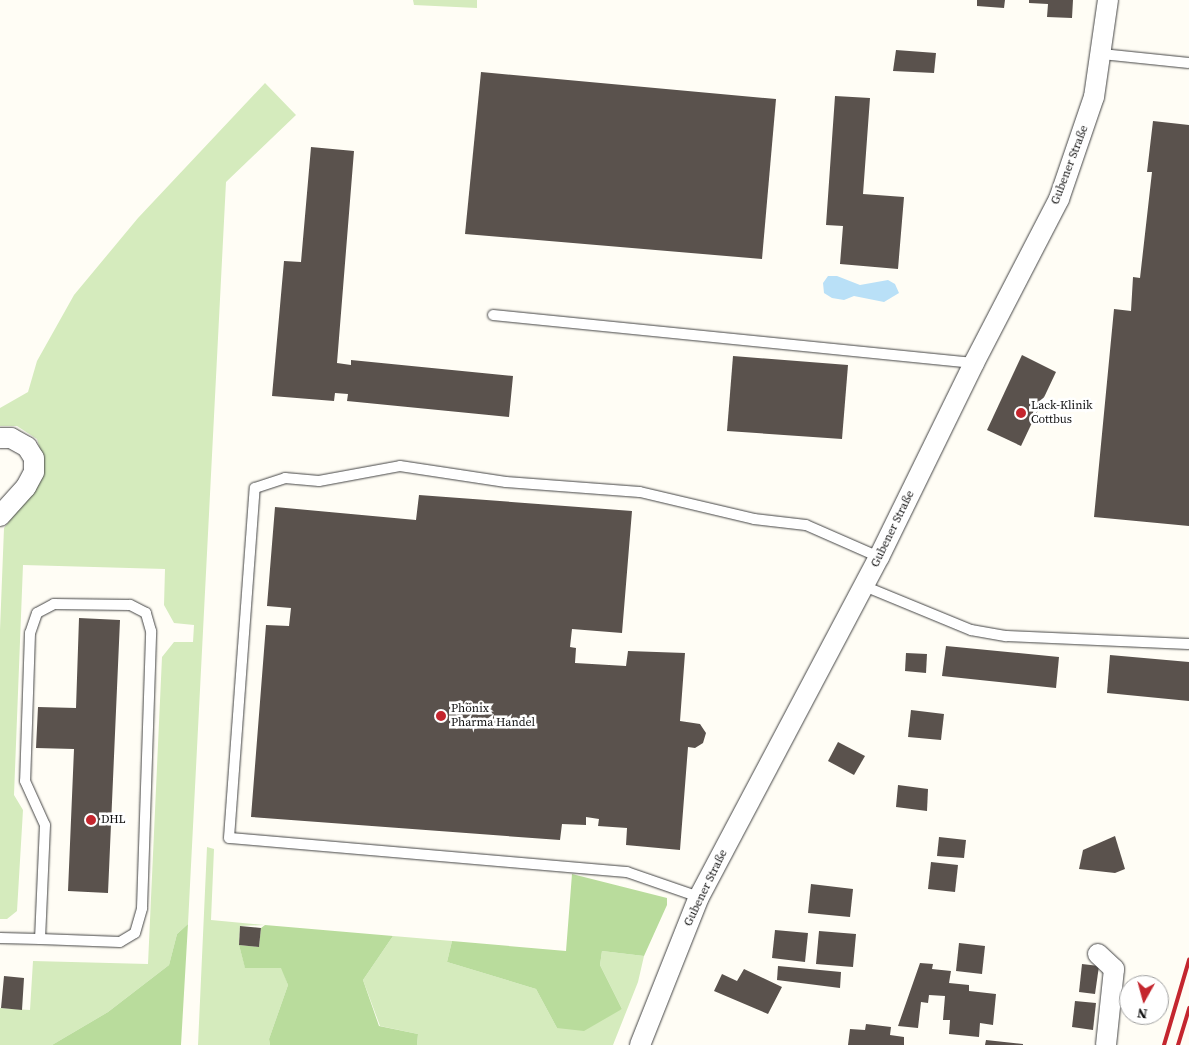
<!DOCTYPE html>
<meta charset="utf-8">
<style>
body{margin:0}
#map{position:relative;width:1189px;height:1045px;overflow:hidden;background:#fffdf5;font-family:"Source Serif 4",serif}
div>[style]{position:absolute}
.green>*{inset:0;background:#d5ebbd}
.forest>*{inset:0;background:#b9dc9c}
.water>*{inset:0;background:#b9e0f7}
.building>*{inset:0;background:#5a524d}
.roads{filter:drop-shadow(0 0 1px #444) drop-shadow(0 0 1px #444)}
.service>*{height:10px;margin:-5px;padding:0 5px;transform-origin:5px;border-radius:5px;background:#fff}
.minor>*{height:20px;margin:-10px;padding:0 10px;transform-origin:10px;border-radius:10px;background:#fff}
.rail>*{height:4px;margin:-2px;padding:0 2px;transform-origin:2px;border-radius:2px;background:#c4262e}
.dots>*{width:14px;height:14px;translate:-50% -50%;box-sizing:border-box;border:2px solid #fff;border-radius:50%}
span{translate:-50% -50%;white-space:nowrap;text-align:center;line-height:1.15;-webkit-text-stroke:5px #fff;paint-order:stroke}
.street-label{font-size:12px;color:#111}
.poi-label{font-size:12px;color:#111}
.left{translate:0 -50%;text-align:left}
.north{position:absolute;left:1119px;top:975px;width:50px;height:50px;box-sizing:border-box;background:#fff;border:1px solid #a0a0a0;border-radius:50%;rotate:187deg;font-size:14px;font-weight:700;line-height:20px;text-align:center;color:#111}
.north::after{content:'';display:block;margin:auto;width:18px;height:22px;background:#c4262e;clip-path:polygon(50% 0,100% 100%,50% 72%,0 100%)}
</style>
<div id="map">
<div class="green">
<i style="clip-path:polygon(413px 0,477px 0,477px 8px,414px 5px)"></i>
<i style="clip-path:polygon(265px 83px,296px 115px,226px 182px,188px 924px,177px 934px,169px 965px,108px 1012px,52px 1045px,0 1045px,0 1008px,30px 1010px,33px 961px,148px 964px,162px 657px,174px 642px,193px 642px,194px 625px,174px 623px,164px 605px,165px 569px,23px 565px,14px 795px,23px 810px,17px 911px,7px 919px,0 919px,0 630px,4px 528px,42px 479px,44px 463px,37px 439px,17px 426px,0 426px,0 408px,28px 392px,37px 361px,74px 295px,138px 218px)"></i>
<i style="clip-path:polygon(207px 847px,214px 849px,211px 920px,265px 925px,240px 926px,239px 945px,245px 967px,282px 968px,288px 985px,269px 1039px,270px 1045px,198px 1045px)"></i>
<i style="clip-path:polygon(393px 936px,452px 941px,447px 962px,536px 989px,557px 1028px,622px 1009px,600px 965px,602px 951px,644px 956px,638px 982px,613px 1045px,417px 1045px,418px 1034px,380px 1026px,363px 980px)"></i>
</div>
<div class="forest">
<i style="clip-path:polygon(572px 874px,667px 898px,667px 905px,644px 956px,602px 951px,600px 965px,622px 1009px,584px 1031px,557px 1028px,536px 989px,447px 962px,452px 941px,566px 951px)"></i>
<i style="clip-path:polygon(188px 924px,181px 1045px,52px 1045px,108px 1012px,169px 965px,177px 934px)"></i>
<i style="clip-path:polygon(265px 925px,393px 936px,363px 980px,379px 1026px,418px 1034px,417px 1045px,270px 1045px,269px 1039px,288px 985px,281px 968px,245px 968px,239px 945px,259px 947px,261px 928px)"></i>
</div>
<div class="water">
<i style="clip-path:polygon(828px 276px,837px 276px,860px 285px,888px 280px,895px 284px,899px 293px,884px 302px,854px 296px,844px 300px,832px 298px,824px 293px,823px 283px)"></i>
</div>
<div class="building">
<i style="clip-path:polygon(977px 0,1005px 0,1004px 8px,977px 6px)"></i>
<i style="clip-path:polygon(1029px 0,1073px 0,1072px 18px,1047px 17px,1048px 4px,1029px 3px)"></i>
<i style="clip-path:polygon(896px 50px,936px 53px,934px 73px,893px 71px)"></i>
<i style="clip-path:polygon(481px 72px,776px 99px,762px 259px,465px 234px)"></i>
<i style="clip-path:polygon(835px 96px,870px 98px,863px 194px,904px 197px,898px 269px,840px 264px,843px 226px,826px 225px)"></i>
<i style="clip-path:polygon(1153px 121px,1189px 125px,1189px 526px,1094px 517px,1114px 309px,1131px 311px,1133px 277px,1140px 278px,1152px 172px,1147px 172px)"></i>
<i style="clip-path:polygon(311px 147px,354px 151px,337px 363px,351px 365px,351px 360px,513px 376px,509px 417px,347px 401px,348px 394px,335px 393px,334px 401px,272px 396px,284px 261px,301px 262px)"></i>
<i style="clip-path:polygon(1022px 355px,1056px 372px,1021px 446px,987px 430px)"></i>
<i style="clip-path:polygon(733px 356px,848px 365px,842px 439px,727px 431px)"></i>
<i style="clip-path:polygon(419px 495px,632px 511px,622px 633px,572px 629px,570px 647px,576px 648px,575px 663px,626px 666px,628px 651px,685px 653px,680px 721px,700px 724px,706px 733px,703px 743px,695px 748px,688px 747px,680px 850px,626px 845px,627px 828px,598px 826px,599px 819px,586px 817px,586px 825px,562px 824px,560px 840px,251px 817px,266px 625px,289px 626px,291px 608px,267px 606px,275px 507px,416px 520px)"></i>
<i style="clip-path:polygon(79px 618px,120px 620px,108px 893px,68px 891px,74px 749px,36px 748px,38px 707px,76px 708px)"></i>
<i style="clip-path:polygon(946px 646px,1059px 657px,1056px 688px,942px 676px)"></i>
<i style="clip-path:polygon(906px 653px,927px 654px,926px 673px,905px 671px)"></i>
<i style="clip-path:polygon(1110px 655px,1189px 662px,1189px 701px,1107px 693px)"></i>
<i style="clip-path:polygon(911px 710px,944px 714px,941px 740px,908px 737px)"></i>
<i style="clip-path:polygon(838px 742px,865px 756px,854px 775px,828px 761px)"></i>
<i style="clip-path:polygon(898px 785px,928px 789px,927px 811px,896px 807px)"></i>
<i style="clip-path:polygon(1115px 836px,1125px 869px,1115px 873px,1079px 869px,1083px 850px)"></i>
<i style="clip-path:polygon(939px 837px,966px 840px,964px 858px,937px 856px)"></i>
<i style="clip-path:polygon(931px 862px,958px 865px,955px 892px,928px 889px)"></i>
<i style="clip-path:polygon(811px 884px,853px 889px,850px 917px,808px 913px)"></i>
<i style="clip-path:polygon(240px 926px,261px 928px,259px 947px,239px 945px)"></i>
<i style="clip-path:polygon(775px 930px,808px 933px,805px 962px,772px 958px)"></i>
<i style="clip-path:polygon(819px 931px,856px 934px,853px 967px,816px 964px)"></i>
<i style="clip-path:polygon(959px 943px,985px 946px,982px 974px,956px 971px)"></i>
<i style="clip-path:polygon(920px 963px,933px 964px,932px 969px,951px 971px,949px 983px,969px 985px,969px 991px,996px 994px,993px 1025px,980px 1023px,979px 1037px,949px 1034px,950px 1020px,943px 1020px,945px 996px,929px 995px,928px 1003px,921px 1002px,918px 1028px,898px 1026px)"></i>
<i style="clip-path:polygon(1082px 964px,1099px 966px,1095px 994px,1079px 992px)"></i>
<i style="clip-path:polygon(778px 966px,841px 972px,840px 988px,777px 980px)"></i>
<i style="clip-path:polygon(744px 969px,782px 987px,768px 1014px,714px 991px,722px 974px,737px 981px)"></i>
<i style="clip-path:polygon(4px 976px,24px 978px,22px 1010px,1px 1008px)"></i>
<i style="clip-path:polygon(1075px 1001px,1096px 1003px,1093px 1030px,1072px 1027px)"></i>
<i style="clip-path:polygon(866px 1024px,891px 1027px,890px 1035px,904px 1037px,904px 1045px,848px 1045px,850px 1029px,865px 1030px)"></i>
<i style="clip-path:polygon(986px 1040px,1023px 1044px,1023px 1045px,985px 1045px)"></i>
</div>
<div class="roads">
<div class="service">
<i style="left:1102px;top:54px;width:87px;rotate:5.9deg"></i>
<i style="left:493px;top:315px;width:483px;rotate:5.7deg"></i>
<i style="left:864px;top:586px;width:116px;rotate:22.4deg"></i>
<i style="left:971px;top:630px;width:36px;rotate:10deg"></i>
<i style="left:1006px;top:636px;width:183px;rotate:2.5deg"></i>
<i style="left:699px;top:897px;width:76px;rotate:-160.9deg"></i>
<i style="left:627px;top:872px;width:399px;rotate:-175.1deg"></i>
<i style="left:229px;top:838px;width:351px;rotate:-85.8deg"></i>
<i style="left:255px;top:488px;width:32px;rotate:-18deg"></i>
<i style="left:285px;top:478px;width:34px;rotate:5deg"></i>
<i style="left:319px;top:481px;width:82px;rotate:-10.5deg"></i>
<i style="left:400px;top:466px;width:107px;rotate:8.6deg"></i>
<i style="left:506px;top:482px;width:134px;rotate:4.3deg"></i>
<i style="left:640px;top:492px;width:117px;rotate:13.3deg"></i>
<i style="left:754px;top:519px;width:52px;rotate:6.6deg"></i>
<i style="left:806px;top:525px;width:80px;rotate:23.7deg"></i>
<i style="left:0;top:938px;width:40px;rotate:1.4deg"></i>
<i style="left:40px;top:939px;width:80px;rotate:2.1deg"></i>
<i style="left:120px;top:942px;width:17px;rotate:-31deg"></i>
<i style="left:135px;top:933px;width:26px;rotate:-74deg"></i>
<i style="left:142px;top:908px;width:277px;rotate:-88.1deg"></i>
<i style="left:151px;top:631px;width:19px;rotate:-106deg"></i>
<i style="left:146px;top:613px;width:18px;rotate:-153deg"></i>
<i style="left:130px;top:605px;width:76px;rotate:-179.2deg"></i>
<i style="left:54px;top:604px;width:19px;rotate:152deg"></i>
<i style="left:37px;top:613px;width:21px;rotate:109deg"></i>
<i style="left:30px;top:633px;width:148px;rotate:91.9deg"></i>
<i style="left:25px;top:781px;width:48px;rotate:65.6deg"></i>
<i style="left:45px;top:825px;width:114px;rotate:92.5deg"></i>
</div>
<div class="minor">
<i style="left:0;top:438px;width:11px"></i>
<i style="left:11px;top:438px;width:18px;rotate:29deg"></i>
<i style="left:27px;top:447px;width:13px;rotate:58deg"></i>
<i style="left:34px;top:458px;width:14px;rotate:90deg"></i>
<i style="left:34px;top:472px;width:17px;rotate:118deg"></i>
<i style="left:26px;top:487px;width:39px;rotate:132deg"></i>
<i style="left:1098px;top:954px;width:22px;rotate:43deg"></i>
<i style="left:1114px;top:969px;width:76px;rotate:96deg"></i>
<i style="left:640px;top:1045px;width:159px;rotate:-68.3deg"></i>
<i style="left:699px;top:897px;width:385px;rotate:-62.1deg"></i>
<i style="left:879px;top:557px;width:216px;rotate:-63.9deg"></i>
<i style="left:974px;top:363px;width:185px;rotate:-62.6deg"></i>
<i style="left:1059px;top:199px;width:108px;rotate:-71.1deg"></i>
<i style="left:1094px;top:97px;width:98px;rotate:-81.8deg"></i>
</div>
</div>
<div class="rail">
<i style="left:1164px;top:1045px;width:89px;rotate:-73.6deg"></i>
<i style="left:1178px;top:1045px;width:39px;rotate:-73deg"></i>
</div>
<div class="dots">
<i style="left:1021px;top:413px;background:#c4262e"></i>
<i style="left:441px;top:716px;background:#c4262e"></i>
<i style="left:91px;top:820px;background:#c4262e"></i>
</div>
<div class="street-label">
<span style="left:1070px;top:165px;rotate:-69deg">Gubener Straße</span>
<span style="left:893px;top:529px;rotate:-64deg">Gubener Straße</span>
<span style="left:706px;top:888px;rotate:-64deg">Gubener Straße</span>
</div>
<div class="poi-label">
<span class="left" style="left:1031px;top:413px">Lack-Klinik<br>Cottbus</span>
<span class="left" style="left:451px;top:716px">Phönix<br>Pharma Handel</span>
<span class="left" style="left:101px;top:820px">DHL</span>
</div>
<div class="north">N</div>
</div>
